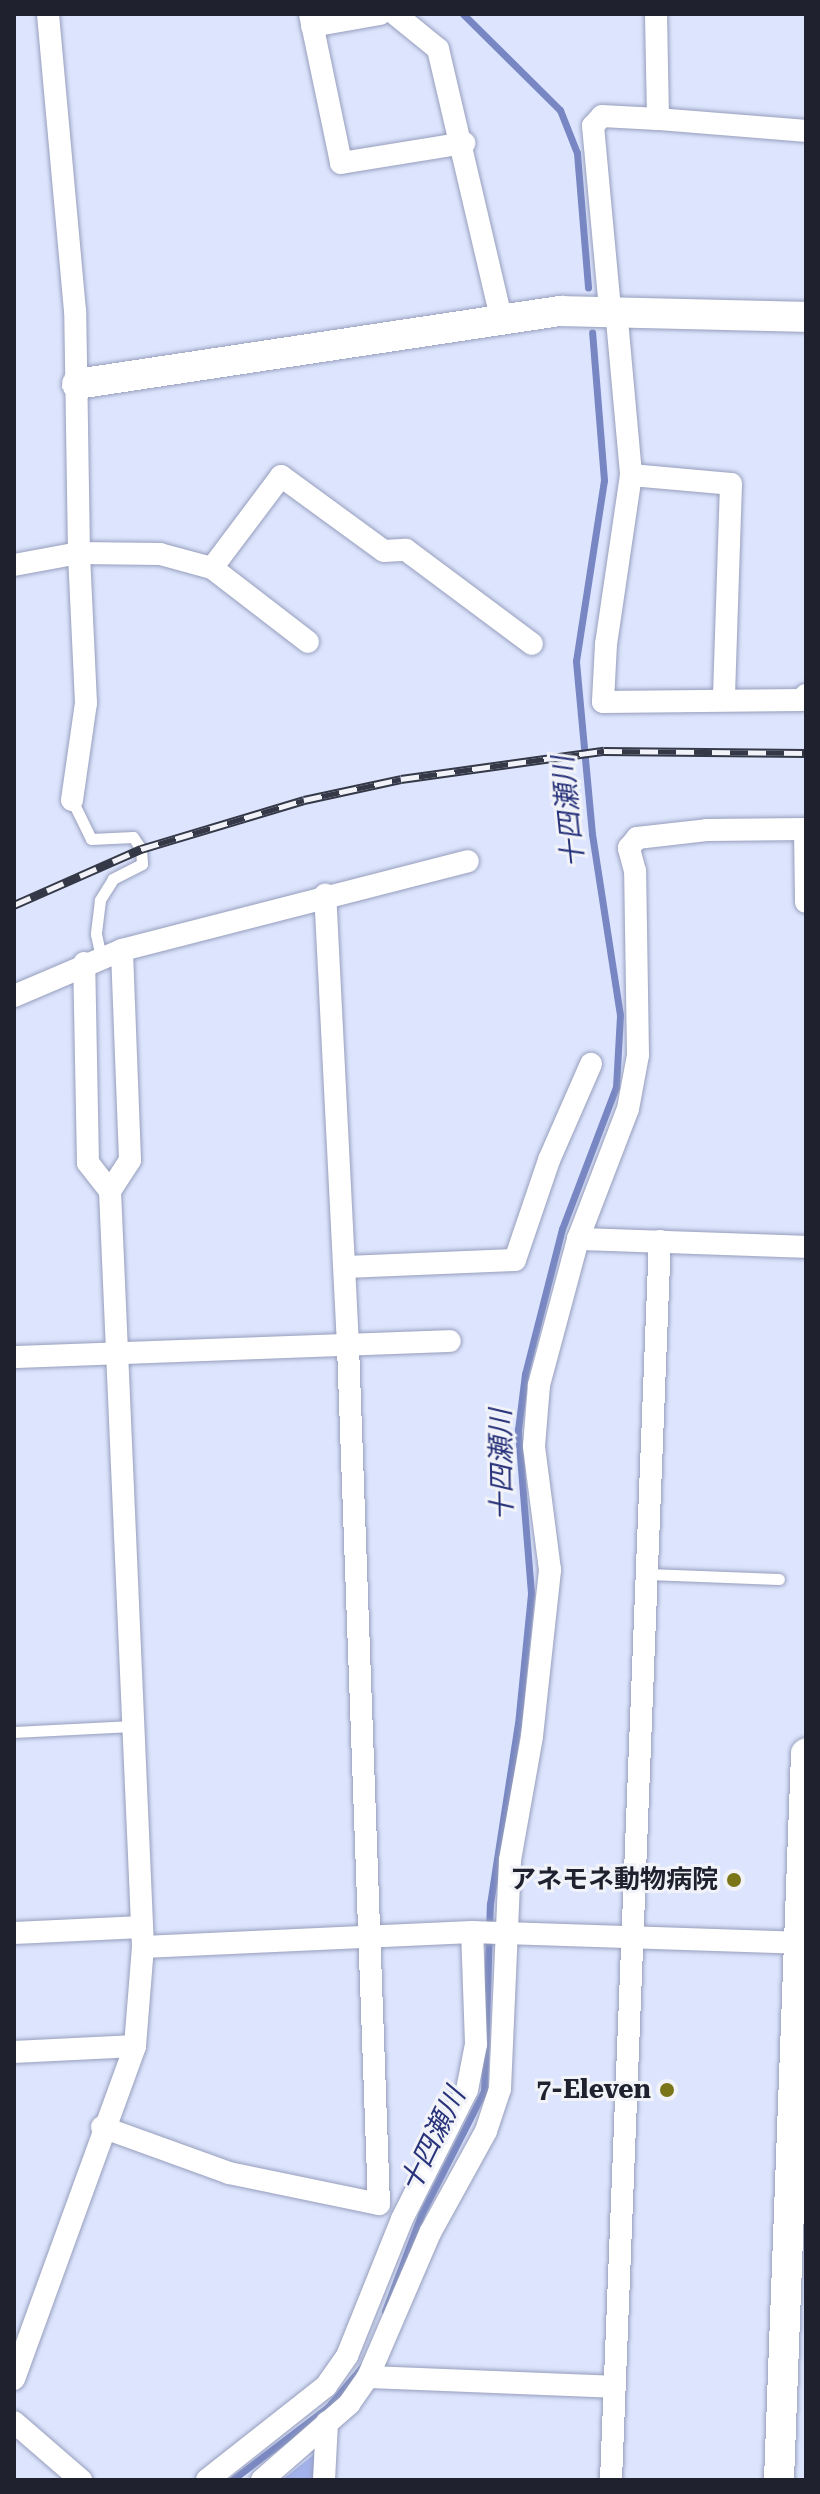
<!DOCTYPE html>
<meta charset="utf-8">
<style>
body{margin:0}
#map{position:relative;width:820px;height:2494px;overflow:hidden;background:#dde5fe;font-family:"Roboto Serif","Noto Sans JP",serif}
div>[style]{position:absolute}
.green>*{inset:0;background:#a3b2ea}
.stream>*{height:7px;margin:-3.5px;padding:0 3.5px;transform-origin:3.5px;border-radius:3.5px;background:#7887c3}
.roads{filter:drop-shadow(0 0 2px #969ebc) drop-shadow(0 0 2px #969ebc)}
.lane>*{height:11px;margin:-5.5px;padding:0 5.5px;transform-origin:5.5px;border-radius:5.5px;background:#fff}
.street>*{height:22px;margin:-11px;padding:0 11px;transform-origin:11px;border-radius:11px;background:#fff}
.secondary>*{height:30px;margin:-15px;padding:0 15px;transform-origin:15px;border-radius:15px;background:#fff}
.rail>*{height:9px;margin-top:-4.5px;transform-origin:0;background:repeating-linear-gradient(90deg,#f1f3f9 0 18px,#353947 0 36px);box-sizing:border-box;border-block:2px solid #353947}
.dots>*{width:22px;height:22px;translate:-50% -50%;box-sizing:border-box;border:4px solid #f1f3f9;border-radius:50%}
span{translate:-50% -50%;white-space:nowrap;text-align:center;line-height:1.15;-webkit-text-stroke:6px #f1f3f9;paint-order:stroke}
.poi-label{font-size:26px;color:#1f222e;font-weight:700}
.right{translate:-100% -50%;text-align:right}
.water-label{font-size:28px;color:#29337a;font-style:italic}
.frame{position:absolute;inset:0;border:16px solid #1f222e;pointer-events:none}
</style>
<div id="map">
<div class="green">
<i style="clip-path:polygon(332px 2440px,329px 2480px,282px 2480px)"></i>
</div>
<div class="stream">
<i style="left:463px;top:14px;width:136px;rotate:44.7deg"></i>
<i style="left:560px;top:110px;width:46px;rotate:68.4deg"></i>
<i style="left:577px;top:153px;width:135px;rotate:85.3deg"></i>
<i style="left:385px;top:2311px;width:103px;rotate:-69.4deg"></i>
<i style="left:421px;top:2215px;width:139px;rotate:-63.1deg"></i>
<i style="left:484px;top:2091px;width:187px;rotate:-88.2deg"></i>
<i style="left:490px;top:1904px;width:182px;rotate:-81.2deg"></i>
<i style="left:518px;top:1724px;width:132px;rotate:-84.3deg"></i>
<i style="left:531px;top:1593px;width:164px;rotate:-94.6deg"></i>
<i style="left:518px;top:1430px;width:56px;rotate:-82.9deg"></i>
<i style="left:525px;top:1374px;width:150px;rotate:-75.7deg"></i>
<i style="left:562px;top:1229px;width:152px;rotate:-69.2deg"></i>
<i style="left:616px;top:1087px;width:72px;rotate:-86.8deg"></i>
<i style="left:620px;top:1015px;width:183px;rotate:-98.8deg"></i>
<i style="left:592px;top:834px;width:174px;rotate:-95.3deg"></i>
<i style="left:576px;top:661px;width:183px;rotate:-81.2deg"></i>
<i style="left:604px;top:480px;width:148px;rotate:-94.6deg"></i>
<i style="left:232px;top:2480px;width:119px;rotate:-37.2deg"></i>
<i style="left:327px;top:2408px;width:54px;rotate:-49.5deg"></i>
</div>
<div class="roads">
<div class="lane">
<i style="left:72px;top:800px;width:43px;rotate:64deg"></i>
<i style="left:91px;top:839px;width:42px;rotate:-2.7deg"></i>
<i style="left:133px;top:837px;width:14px;rotate:56deg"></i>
<i style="left:141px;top:849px;width:15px;rotate:86deg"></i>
<i style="left:142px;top:864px;width:33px;rotate:153deg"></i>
<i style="left:113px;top:879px;width:25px;rotate:122deg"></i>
<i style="left:100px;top:900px;width:34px;rotate:97deg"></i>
<i style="left:96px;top:934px;width:25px;rotate:78deg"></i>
<i style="left:647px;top:1574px;width:132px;rotate:2.2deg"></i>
<i style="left:14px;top:1732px;width:118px;rotate:-2.9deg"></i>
</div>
<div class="street">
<i style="left:310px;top:14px;width:152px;rotate:78.2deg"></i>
<i style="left:341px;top:163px;width:125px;rotate:-9.2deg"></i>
<i style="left:395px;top:14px;width:55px;rotate:39.1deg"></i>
<i style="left:438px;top:49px;width:276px;rotate:76.8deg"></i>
<i style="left:656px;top:14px;width:105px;rotate:88.9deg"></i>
<i style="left:658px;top:119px;width:148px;rotate:4.6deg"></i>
<i style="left:312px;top:26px;width:69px;rotate:-10deg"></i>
<i style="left:610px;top:309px;width:184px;rotate:-95.3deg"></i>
<i style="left:593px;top:126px;width:13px;rotate:-48deg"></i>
<i style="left:602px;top:116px;width:56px;rotate:3.1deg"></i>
<i style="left:616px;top:309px;width:167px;rotate:84.8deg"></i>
<i style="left:631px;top:475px;width:171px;rotate:98.4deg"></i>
<i style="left:606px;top:644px;width:58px;rotate:93deg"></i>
<i style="left:603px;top:702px;width:198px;rotate:-0.6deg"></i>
<i style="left:801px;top:700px;width:7px;rotate:-45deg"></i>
<i style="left:631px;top:475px;width:100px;rotate:5.1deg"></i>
<i style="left:731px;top:484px;width:214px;rotate:91.9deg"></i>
<i style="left:14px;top:565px;width:66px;rotate:-10.5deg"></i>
<i style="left:79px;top:553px;width:242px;rotate:-90.9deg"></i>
<i style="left:75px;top:311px;width:298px;rotate:-95.2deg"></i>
<i style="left:212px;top:568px;width:115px;rotate:-53.1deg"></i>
<i style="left:281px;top:476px;width:127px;rotate:36.1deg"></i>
<i style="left:384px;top:551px;width:22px;rotate:-3deg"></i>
<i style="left:406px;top:550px;width:157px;rotate:36.7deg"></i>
<i style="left:72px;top:800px;width:98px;rotate:-81.8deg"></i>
<i style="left:86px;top:703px;width:150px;rotate:-92.7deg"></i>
<i style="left:79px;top:553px;width:81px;rotate:0.7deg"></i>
<i style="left:160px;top:554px;width:54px;rotate:15.1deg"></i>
<i style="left:212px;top:568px;width:121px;rotate:37.6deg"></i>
<i style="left:14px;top:996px;width:117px;rotate:-23.1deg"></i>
<i style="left:122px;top:950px;width:357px;rotate:-14.4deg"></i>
<i style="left:110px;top:1191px;width:37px;rotate:-57deg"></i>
<i style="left:130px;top:1160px;width:210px;rotate:-92.2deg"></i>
<i style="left:578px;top:1239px;width:228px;rotate:2deg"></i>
<i style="left:345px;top:1267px;width:170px;rotate:-2.4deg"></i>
<i style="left:515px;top:1260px;width:106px;rotate:-71.2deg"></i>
<i style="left:549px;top:1160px;width:105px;rotate:-66.4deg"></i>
<i style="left:14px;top:1357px;width:436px;rotate:-2.1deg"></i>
<i style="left:14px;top:1933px;width:128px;rotate:-2.7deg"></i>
<i style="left:143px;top:1947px;width:329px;rotate:-2.6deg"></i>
<i style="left:472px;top:1932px;width:326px;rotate:1.9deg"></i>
<i style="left:14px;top:2052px;width:121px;rotate:-2.8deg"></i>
<i style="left:102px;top:2127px;width:135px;rotate:19.9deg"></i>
<i style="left:229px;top:2173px;width:153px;rotate:11.7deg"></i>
<i style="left:379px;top:2204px;width:860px;rotate:-92.07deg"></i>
<i style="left:348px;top:1345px;width:451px;rotate:-92.9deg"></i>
<i style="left:368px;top:2377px;width:246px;rotate:2.3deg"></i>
<i style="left:14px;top:2379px;width:354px;rotate:-70deg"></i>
<i style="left:135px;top:2046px;width:99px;rotate:-85.4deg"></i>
<i style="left:143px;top:1947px;width:757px;rotate:-92.5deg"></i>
<i style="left:110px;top:1191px;width:36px;rotate:-128deg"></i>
<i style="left:88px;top:1163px;width:200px;rotate:-91.1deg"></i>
<i style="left:14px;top:2422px;width:89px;rotate:40.9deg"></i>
<i style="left:207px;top:2480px;width:152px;rotate:-38.3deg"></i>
<i style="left:326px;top:2386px;width:37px;rotate:-55deg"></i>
<i style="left:347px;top:2356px;width:148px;rotate:-68.1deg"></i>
<i style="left:402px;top:2219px;width:144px;rotate:-63.3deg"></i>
<i style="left:467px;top:2090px;width:47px;rotate:-78.9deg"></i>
<i style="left:476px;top:2044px;width:112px;rotate:-92deg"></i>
<i style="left:262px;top:2480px;width:116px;rotate:-41.1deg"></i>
<i style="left:349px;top:2404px;width:33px;rotate:-55deg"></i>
<i style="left:368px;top:2377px;width:157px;rotate:-66.7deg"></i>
<i style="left:430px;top:2233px;width:116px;rotate:-61.2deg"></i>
<i style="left:486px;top:2131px;width:44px;rotate:-71.6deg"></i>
<i style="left:500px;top:2089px;width:229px;rotate:-87.5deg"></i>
<i style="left:510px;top:1860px;width:126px;rotate:-79.9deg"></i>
<i style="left:532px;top:1736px;width:167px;rotate:-83.8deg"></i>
<i style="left:550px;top:1570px;width:125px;rotate:-97.4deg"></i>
<i style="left:534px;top:1446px;width:61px;rotate:-85.3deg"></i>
<i style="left:539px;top:1385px;width:151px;rotate:-75deg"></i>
<i style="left:578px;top:1239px;width:139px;rotate:-69deg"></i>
<i style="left:628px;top:1109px;width:55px;rotate:-79.5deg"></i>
<i style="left:638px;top:1055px;width:184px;rotate:-90.9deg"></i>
<i style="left:635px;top:871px;width:24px;rotate:-105deg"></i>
<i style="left:629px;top:848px;width:13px;rotate:-51deg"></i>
<i style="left:637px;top:838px;width:70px;rotate:-6.5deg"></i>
<i style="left:707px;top:830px;width:98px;rotate:-0.6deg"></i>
<i style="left:805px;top:829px;width:73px;rotate:89.2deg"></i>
<i style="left:324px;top:2480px;width:58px;rotate:-87deg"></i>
<i style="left:611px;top:2480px;width:1240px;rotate:-87.74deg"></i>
</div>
<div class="secondary">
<i style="left:77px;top:384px;width:490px;rotate:-8.6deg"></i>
<i style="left:562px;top:311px;width:244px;rotate:1.4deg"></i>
<i style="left:779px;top:2480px;width:727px;rotate:-87.87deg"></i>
</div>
</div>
<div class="rail">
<i style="left:14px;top:905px;width:139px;rotate:-23.8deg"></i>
<i style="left:141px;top:849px;width:170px;rotate:-16.7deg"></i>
<i style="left:304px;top:800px;width:99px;rotate:-12.2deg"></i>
<i style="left:401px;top:779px;width:205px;rotate:-7.9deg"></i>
<i style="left:604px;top:751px;width:202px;rotate:0.6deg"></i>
</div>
<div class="dots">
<i style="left:734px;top:1880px;background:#7a7519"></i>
<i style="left:667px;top:2090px;background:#7a7519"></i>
</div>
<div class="poi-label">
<span class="right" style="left:718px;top:1880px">アネモネ動物病院</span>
<span class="right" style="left:651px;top:2090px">7-Eleven</span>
</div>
<div class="water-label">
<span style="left:569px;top:812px;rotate:-96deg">十四瀬川</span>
<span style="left:502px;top:1465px;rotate:-91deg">十四瀬川</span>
<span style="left:433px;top:2140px;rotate:-64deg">十四瀬川</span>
</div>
<div class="frame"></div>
</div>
